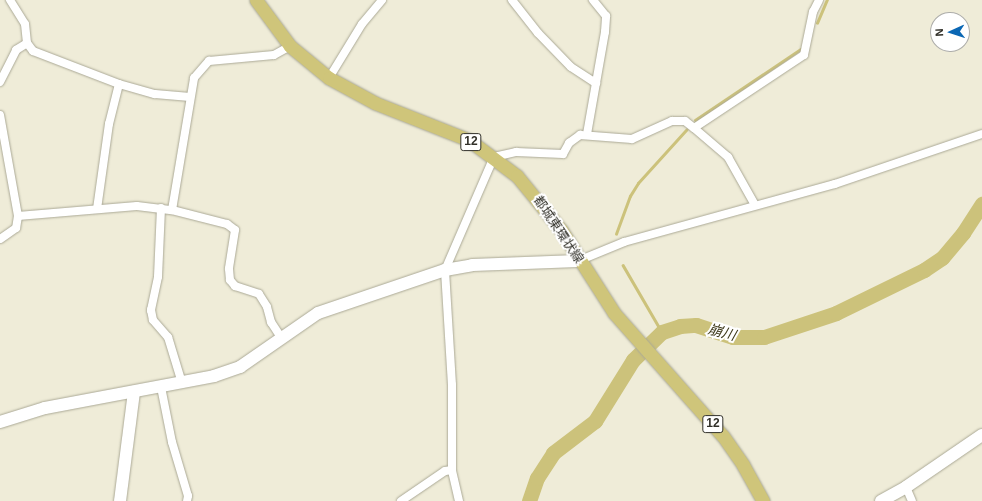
<!DOCTYPE html>
<meta charset="utf-8">
<style>
body{margin:0}
#map{position:relative;width:982px;height:501px;overflow:hidden;background:#efecd8;font-family:Helvetica,"Noto Sans JP",sans-serif}
div>[style]{position:absolute}
.stream>*{height:2.5px;margin:-1.25px;padding:0 1.25px;transform-origin:1.25px;border-radius:1.25px;background:#ccc27b}
.river>*{height:15px;margin:-7.5px;padding:0 7.5px;transform-origin:7.5px;border-radius:7.5px;background:#ccc27b}
.roads{filter:drop-shadow(0 0 1px #aba996) drop-shadow(0 0 1px #aba996)}
.street>*{height:8px;margin:-4px;padding:0 4px;transform-origin:4px;border-radius:4px;background:#fff}
.secondary>*{height:12px;margin:-6px;padding:0 6px;transform-origin:6px;border-radius:6px;background:#fff}
.primary>*{height:13px;margin:-6.5px;padding:0 6.5px;transform-origin:6.5px;border-radius:6.5px;background:#cfc57a}
span{translate:-50% -50%;white-space:nowrap;text-align:center;line-height:1.15;-webkit-text-stroke:4px #fff;paint-order:stroke}
.shield-label span{padding:1px 3px;background:#fff;border:1px solid;border-radius:3px;-webkit-text-stroke-width:0}
.shield-label{font-size:12px;color:#32312a;font-weight:700}
.street-label{font-size:13px;color:#32312a}
.water-label{font-size:14px;color:#3c3718;font-style:italic}
.north{position:absolute;left:930px;top:12px;width:40px;height:40px;box-sizing:border-box;background:#fff;border:1px solid #adadaa;border-radius:50%;rotate:267deg;font-size:11px;font-weight:700;line-height:16px;text-align:center;color:#32312a}
.north::after{content:'';display:block;margin:auto;width:14px;height:18px;background:#0b67b4;clip-path:polygon(50% 0,100% 100%,50% 72%,0 100%)}
</style>
<div id="map">
<div class="stream">
<i style="left:817px;top:23px;width:25px;rotate:-67deg"></i>
<i style="left:695px;top:120px;width:129px;rotate:-33.9deg"></i>
<i style="left:616px;top:234px;width:40px;rotate:-69.8deg"></i>
<i style="left:630px;top:196px;width:15px;rotate:-58deg"></i>
<i style="left:638px;top:183px;width:72px;rotate:-47.8deg"></i>
<i style="left:623px;top:265px;width:78px;rotate:59.8deg"></i>
</div>
<div class="river">
<i style="left:529px;top:501px;width:24px;rotate:-71deg"></i>
<i style="left:537px;top:478px;width:30px;rotate:-57deg"></i>
<i style="left:553px;top:453px;width:53px;rotate:-37.3deg"></i>
<i style="left:595px;top:421px;width:72px;rotate:-58.1deg"></i>
<i style="left:633px;top:360px;width:40px;rotate:-44deg"></i>
<i style="left:662px;top:332px;width:19px;rotate:-18deg"></i>
<i style="left:680px;top:326px;width:16px;rotate:-4deg"></i>
<i style="left:696px;top:325px;width:39px;rotate:18deg"></i>
<i style="left:733px;top:337px;width:31px"></i>
<i style="left:764px;top:337px;width:76px;rotate:-18.4deg"></i>
<i style="left:836px;top:313px;width:98px;rotate:-26deg"></i>
<i style="left:924px;top:270px;width:22px;rotate:-34deg"></i>
<i style="left:942px;top:258px;width:33px;rotate:-50deg"></i>
<i style="left:963px;top:233px;width:35px;rotate:-57deg"></i>
</div>
<div class="roads">
<div class="street">
<i style="left:10px;top:0;width:28px;rotate:58deg"></i>
<i style="left:25px;top:24px;width:19px;rotate:84deg"></i>
<i style="left:27px;top:43px;width:10px;rotate:53deg"></i>
<i style="left:33px;top:51px;width:92px;rotate:21deg"></i>
<i style="left:119px;top:84px;width:37px;rotate:16deg"></i>
<i style="left:155px;top:94px;width:35px;rotate:5deg"></i>
<i style="left:512px;top:0;width:42px;rotate:51.8deg"></i>
<i style="left:538px;top:33px;width:47px;rotate:45.9deg"></i>
<i style="left:571px;top:67px;width:30px;rotate:33deg"></i>
<i style="left:329px;top:78px;width:63px;rotate:-58.6deg"></i>
<i style="left:362px;top:24px;width:31px;rotate:-50deg"></i>
<i style="left:0;top:82px;width:36px;rotate:-63deg"></i>
<i style="left:16px;top:50px;width:13px;rotate:-32deg"></i>
<i style="left:0;top:115px;width:103px;rotate:79.9deg"></i>
<i style="left:18px;top:216px;width:12px;rotate:99deg"></i>
<i style="left:16px;top:228px;width:19px;rotate:145deg"></i>
<i style="left:694px;top:128px;width:45px;rotate:40.5deg"></i>
<i style="left:728px;top:157px;width:55px;rotate:60.6deg"></i>
<i style="left:587px;top:134px;width:104px;rotate:-80deg"></i>
<i style="left:605px;top:32px;width:16px;rotate:-86deg"></i>
<i style="left:606px;top:16px;width:21px;rotate:-129deg"></i>
<i style="left:161px;top:208px;width:69px;rotate:92.5deg"></i>
<i style="left:158px;top:277px;width:34px;rotate:102deg"></i>
<i style="left:151px;top:310px;width:10px;rotate:79deg"></i>
<i style="left:153px;top:320px;width:23px;rotate:49deg"></i>
<i style="left:168px;top:337px;width:48px;rotate:73.1deg"></i>
<i style="left:97px;top:209px;width:86px;rotate:-82deg"></i>
<i style="left:109px;top:124px;width:41px;rotate:-76deg"></i>
<i style="left:172px;top:210px;width:134px;rotate:-80.5deg"></i>
<i style="left:194px;top:78px;width:23px;rotate:-49deg"></i>
<i style="left:209px;top:61px;width:65px;rotate:-5.3deg"></i>
<i style="left:274px;top:55px;width:18px;rotate:-29deg"></i>
<i style="left:18px;top:216px;width:119px;rotate:-4.8deg"></i>
<i style="left:137px;top:206px;width:35px;rotate:7deg"></i>
<i style="left:172px;top:210px;width:57px;rotate:14.3deg"></i>
<i style="left:227px;top:224px;width:10px;rotate:37deg"></i>
<i style="left:235px;top:230px;width:39px;rotate:99deg"></i>
<i style="left:229px;top:269px;width:11px;rotate:85deg"></i>
<i style="left:230px;top:280px;width:8px;rotate:50deg"></i>
<i style="left:235px;top:286px;width:25px;rotate:18deg"></i>
<i style="left:259px;top:294px;width:15px;rotate:58deg"></i>
<i style="left:267px;top:307px;width:16px;rotate:75deg"></i>
<i style="left:271px;top:322px;width:20px;rotate:57deg"></i>
<i style="left:578px;top:261px;width:50px;rotate:-22.4deg"></i>
<i style="left:624px;top:242px;width:219px;rotate:-15.4deg"></i>
<i style="left:835px;top:184px;width:155px;rotate:-18.8deg"></i>
<i style="left:161px;top:387px;width:56px;rotate:78.7deg"></i>
<i style="left:172px;top:442px;width:56px;rotate:73.5deg"></i>
<i style="left:188px;top:496px;width:5px;rotate:101deg"></i>
<i style="left:906px;top:487px;width:15px;rotate:67deg"></i>
<i style="left:401px;top:501px;width:53px;rotate:-34.3deg"></i>
<i style="left:445px;top:471px;width:7px;rotate:-8deg"></i>
<i style="left:459px;top:501px;width:32px;rotate:-103deg"></i>
<i style="left:452px;top:470px;width:85px;rotate:-90deg"></i>
<i style="left:452px;top:385px;width:115px;rotate:-93.5deg"></i>
<i style="left:445px;top:270px;width:123px;rotate:-66.6deg"></i>
<i style="left:494px;top:157px;width:23px;rotate:-13deg"></i>
<i style="left:516px;top:152px;width:47px;rotate:2.4deg"></i>
<i style="left:563px;top:154px;width:13px;rotate:-61deg"></i>
<i style="left:569px;top:143px;width:14px;rotate:-36deg"></i>
<i style="left:580px;top:135px;width:52px;rotate:4.4deg"></i>
<i style="left:632px;top:139px;width:44px;rotate:-24.2deg"></i>
<i style="left:672px;top:121px;width:13px"></i>
<i style="left:685px;top:121px;width:11px;rotate:38deg"></i>
<i style="left:694px;top:128px;width:132px;rotate:-33.6deg"></i>
<i style="left:804px;top:55px;width:44px;rotate:-78.2deg"></i>
<i style="left:813px;top:12px;width:13px;rotate:-63deg"></i>
</div>
<div class="secondary">
<i style="left:0;top:422px;width:47px;rotate:-17.3deg"></i>
<i style="left:45px;top:408px;width:172px;rotate:-10.7deg"></i>
<i style="left:214px;top:376px;width:28px;rotate:-19deg"></i>
<i style="left:240px;top:367px;width:95px;rotate:-34.7deg"></i>
<i style="left:318px;top:313px;width:134px;rotate:-18.7deg"></i>
<i style="left:445px;top:270px;width:27px;rotate:-10deg"></i>
<i style="left:472px;top:265px;width:106px;rotate:-2.2deg"></i>
<i style="left:120px;top:501px;width:110px;rotate:-82.7deg"></i>
<i style="left:881px;top:501px;width:29px;rotate:-29deg"></i>
<i style="left:906px;top:487px;width:92px;rotate:-34.4deg"></i>
</div>
<div class="primary">
<i style="left:256px;top:0;width:57px;rotate:53.5deg"></i>
<i style="left:290px;top:46px;width:50px;rotate:39.4deg"></i>
<i style="left:329px;top:78px;width:52px;rotate:28.5deg"></i>
<i style="left:375px;top:103px;width:101px;rotate:21.5deg"></i>
<i style="left:469px;top:140px;width:60px;rotate:36.9deg"></i>
<i style="left:517px;top:176px;width:70px;rotate:50.8deg"></i>
<i style="left:561px;top:230px;width:98px;rotate:57.4deg"></i>
<i style="left:614px;top:313px;width:164px;rotate:48.5deg"></i>
<i style="left:723px;top:436px;width:35px;rotate:55deg"></i>
<i style="left:743px;top:465px;width:41px;rotate:60.9deg"></i>
</div>
</div>
<div class="shield-label">
<span style="left:471px;top:142px">12</span>
<span style="left:713px;top:424px">12</span>
</div>
<div class="street-label">
<span style="left:558px;top:230px;rotate:56deg">都城東環状線</span>
</div>
<div class="water-label">
<span style="left:722px;top:332px;rotate:15deg">崩川</span>
</div>
<div class="north">N</div>
</div>
